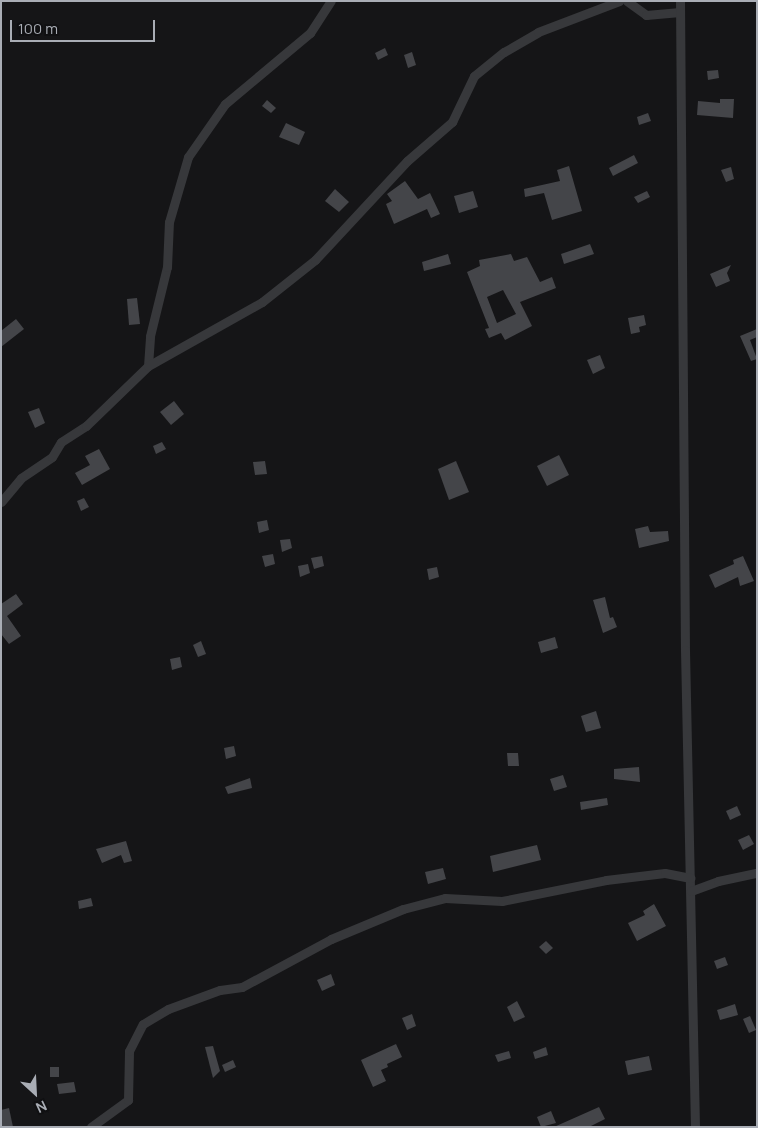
<!DOCTYPE html>
<style>
body{margin:0}
#map{position:relative;width:758px;height:1128px;overflow:hidden;background:#151517;font-family:Manrope,sans-serif}
div>[style]{position:absolute}
.building>*{inset:0;background:#444549}
.street>*{height:9px;margin:-4.5px;padding:0 4.5px;transform-origin:4.5px;border-radius:4.5px;background:#37383b}
span{translate:-50% -50%;white-space:nowrap;text-align:center;line-height:1.15;-webkit-text-stroke:4.5px #101012;paint-order:stroke}
.frame{position:absolute;inset:0;border:2px solid #a9adb5;pointer-events:none}
.north{position:absolute;left:10px;top:1068px;width:50px;height:50px;-webkit-text-stroke:4px #101012;paint-order:stroke;rotate:155deg;font-size:14px;font-weight:700;line-height:20px;text-align:center;color:#a9adb5}
.north::after{content:'';display:block;margin:auto;width:18px;height:22px;background:#a9adb5;clip-path:polygon(50% 0,100% 100%,50% 72%,0 100%)}
.scale{position:absolute;left:10px;top:20px;width:145px;height:22px;box-sizing:border-box;border:2px solid #a9adb5;border-top:0;padding-left:6px;font-size:15px;line-height:18px;white-space:nowrap;color:#a9adb5;-webkit-text-stroke:4px #101012;paint-order:stroke}
</style>
<div id="map">
<div class="building">
<i style="clip-path:polygon(385px 48px,388px 55px,378px 60px,375px 53px)"></i>
<i style="clip-path:polygon(412px 52px,416px 65px,408px 68px,404px 55px)"></i>
<i style="clip-path:polygon(718px 70px,719px 78px,708px 80px,707px 71px)"></i>
<i style="clip-path:polygon(720px 99px,734px 99px,733px 118px,697px 115px,698px 101px,720px 103px)"></i>
<i style="clip-path:polygon(267px 100px,276px 108px,271px 113px,262px 106px)"></i>
<i style="clip-path:polygon(648px 113px,651px 121px,639px 125px,637px 117px)"></i>
<i style="clip-path:polygon(286px 123px,305px 132px,299px 145px,279px 137px)"></i>
<i style="clip-path:polygon(634px 155px,638px 163px,613px 176px,609px 168px)"></i>
<i style="clip-path:polygon(569px 166px,582px 211px,552px 220px,544px 193px,525px 197px,524px 189px,560px 181px,557px 170px)"></i>
<i style="clip-path:polygon(731px 167px,734px 179px,726px 182px,721px 170px)"></i>
<i style="clip-path:polygon(405px 181px,418px 199px,430px 193px,440px 214px,431px 218px,427px 209px,394px 224px,386px 204px,392px 201px,387px 194px)"></i>
<i style="clip-path:polygon(335px 189px,349px 202px,339px 212px,325px 201px)"></i>
<i style="clip-path:polygon(473px 191px,478px 207px,459px 213px,454px 196px)"></i>
<i style="clip-path:polygon(647px 191px,650px 197px,638px 203px,634px 197px)"></i>
<i style="clip-path:polygon(590px 244px,594px 254px,564px 264px,561px 254px)"></i>
<i style="clip-path:polygon(448px 254px,451px 264px,424px 271px,422px 262px)"></i>
<i style="clip-path:polygon(evenodd,511px 254px,514px 261px,527px 257px,540px 282px,552px 277px,556px 288px,520px 302px,532px 326px,505px 340px,501px 333px,489px 338px,485px 329px,489px 328px,467px 272px,480px 266px,479px 260px,511px 254px,503px 290px,516px 314px,497px 323px,487px 297px,503px 290px)"></i>
<i style="clip-path:polygon(731px 265px,727px 273px,730px 281px,716px 287px,710px 274px)"></i>
<i style="clip-path:polygon(137px 298px,140px 324px,129px 325px,127px 299px)"></i>
<i style="clip-path:polygon(644px 315px,646px 325px,639px 327px,640px 332px,631px 334px,628px 318px)"></i>
<i style="clip-path:polygon(16px 319px,24px 329px,1px 347px,1px 331px)"></i>
<i style="clip-path:polygon(757px 329px,757px 337px,750px 340px,757px 359px,751px 361px,740px 336px)"></i>
<i style="clip-path:polygon(600px 355px,605px 368px,593px 374px,587px 360px)"></i>
<i style="clip-path:polygon(174px 401px,184px 414px,171px 425px,160px 412px)"></i>
<i style="clip-path:polygon(39px 408px,45px 423px,35px 428px,28px 412px)"></i>
<i style="clip-path:polygon(162px 442px,166px 449px,156px 454px,153px 446px)"></i>
<i style="clip-path:polygon(99px 449px,110px 469px,82px 485px,75px 473px,90px 465px,85px 456px)"></i>
<i style="clip-path:polygon(559px 455px,569px 475px,547px 486px,537px 466px)"></i>
<i style="clip-path:polygon(265px 461px,267px 474px,255px 475px,253px 462px)"></i>
<i style="clip-path:polygon(456px 461px,469px 492px,449px 500px,438px 469px)"></i>
<i style="clip-path:polygon(84px 498px,89px 507px,81px 511px,77px 501px)"></i>
<i style="clip-path:polygon(267px 520px,269px 530px,259px 533px,257px 522px)"></i>
<i style="clip-path:polygon(648px 526px,650px 532px,668px 531px,669px 541px,639px 548px,635px 529px)"></i>
<i style="clip-path:polygon(290px 539px,292px 548px,282px 552px,280px 540px)"></i>
<i style="clip-path:polygon(273px 554px,275px 564px,265px 567px,262px 556px)"></i>
<i style="clip-path:polygon(322px 556px,324px 566px,314px 569px,311px 558px)"></i>
<i style="clip-path:polygon(743px 556px,754px 581px,740px 586px,738px 577px,715px 588px,709px 575px,734px 564px,733px 560px)"></i>
<i style="clip-path:polygon(308px 564px,310px 573px,300px 577px,298px 566px)"></i>
<i style="clip-path:polygon(437px 567px,439px 577px,429px 580px,427px 569px)"></i>
<i style="clip-path:polygon(16px 594px,23px 604px,7px 616px,21px 636px,9px 644px,1px 634px,1px 604px)"></i>
<i style="clip-path:polygon(605px 597px,610px 618px,613px 617px,617px 627px,603px 633px,593px 600px)"></i>
<i style="clip-path:polygon(555px 637px,558px 648px,541px 653px,538px 642px)"></i>
<i style="clip-path:polygon(201px 641px,206px 654px,198px 657px,193px 645px)"></i>
<i style="clip-path:polygon(180px 657px,182px 667px,172px 670px,170px 659px)"></i>
<i style="clip-path:polygon(596px 711px,601px 728px,586px 732px,581px 716px)"></i>
<i style="clip-path:polygon(234px 746px,236px 756px,226px 759px,224px 748px)"></i>
<i style="clip-path:polygon(507px 753px,518px 753px,519px 766px,508px 766px)"></i>
<i style="clip-path:polygon(639px 767px,640px 782px,614px 779px,614px 769px)"></i>
<i style="clip-path:polygon(563px 775px,567px 787px,554px 791px,550px 779px)"></i>
<i style="clip-path:polygon(250px 778px,252px 788px,228px 794px,225px 787px)"></i>
<i style="clip-path:polygon(607px 798px,608px 805px,581px 810px,580px 802px)"></i>
<i style="clip-path:polygon(737px 806px,741px 815px,730px 820px,726px 811px)"></i>
<i style="clip-path:polygon(749px 835px,754px 844px,743px 850px,738px 840px)"></i>
<i style="clip-path:polygon(126px 841px,132px 861px,124px 863px,121px 855px,102px 863px,96px 849px)"></i>
<i style="clip-path:polygon(537px 845px,541px 860px,493px 872px,490px 856px)"></i>
<i style="clip-path:polygon(443px 868px,446px 879px,428px 884px,425px 872px)"></i>
<i style="clip-path:polygon(91px 898px,93px 906px,79px 909px,78px 901px)"></i>
<i style="clip-path:polygon(654px 904px,666px 926px,637px 941px,628px 923px,645px 915px,643px 911px)"></i>
<i style="clip-path:polygon(546px 941px,553px 948px,546px 954px,539px 947px)"></i>
<i style="clip-path:polygon(725px 957px,728px 965px,717px 969px,714px 961px)"></i>
<i style="clip-path:polygon(331px 974px,335px 985px,322px 991px,317px 980px)"></i>
<i style="clip-path:polygon(517px 1001px,525px 1017px,514px 1022px,507px 1007px)"></i>
<i style="clip-path:polygon(735px 1004px,738px 1015px,720px 1020px,717px 1010px)"></i>
<i style="clip-path:polygon(412px 1014px,416px 1026px,407px 1030px,402px 1018px)"></i>
<i style="clip-path:polygon(750px 1016px,756px 1030px,749px 1033px,743px 1019px)"></i>
<i style="clip-path:polygon(396px 1044px,402px 1057px,387px 1064px,388px 1067px,381px 1070px,386px 1081px,373px 1087px,361px 1060px)"></i>
<i style="clip-path:polygon(213px 1046px,220px 1071px,213px 1078px,205px 1047px)"></i>
<i style="clip-path:polygon(546px 1047px,548px 1055px,535px 1059px,533px 1052px)"></i>
<i style="clip-path:polygon(509px 1051px,511px 1058px,498px 1062px,495px 1055px)"></i>
<i style="clip-path:polygon(649px 1056px,652px 1070px,628px 1075px,625px 1061px)"></i>
<i style="clip-path:polygon(233px 1060px,236px 1067px,225px 1072px,222px 1065px)"></i>
<i style="clip-path:polygon(50px 1067px,59px 1067px,59px 1077px,50px 1077px)"></i>
<i style="clip-path:polygon(74px 1082px,76px 1092px,59px 1094px,57px 1084px)"></i>
<i style="clip-path:polygon(599px 1107px,605px 1119px,589px 1127px,554px 1127px)"></i>
<i style="clip-path:polygon(9px 1108px,13px 1127px,1px 1127px,1px 1110px)"></i>
<i style="clip-path:polygon(551px 1111px,556px 1123px,541px 1127px,537px 1117px)"></i>
</div>
<div class="street">
<i style="left:627px;top:1px;width:24px;rotate:36deg"></i>
<i style="left:646px;top:15px;width:34px;rotate:-5deg"></i>
<i style="left:680px;top:1px;width:649px;rotate:89.56deg"></i>
<i style="left:685px;top:650px;width:477px;rotate:88.8deg"></i>
<i style="left:148px;top:366px;width:30px;rotate:-86deg"></i>
<i style="left:150px;top:336px;width:71px;rotate:-76.2deg"></i>
<i style="left:167px;top:267px;width:45px;rotate:-87.5deg"></i>
<i style="left:169px;top:222px;width:68px;rotate:-73.7deg"></i>
<i style="left:188px;top:157px;width:65px;rotate:-55.1deg"></i>
<i style="left:225px;top:104px;width:111px;rotate:-39.9deg"></i>
<i style="left:310px;top:33px;width:38px;rotate:-57deg"></i>
<i style="left:1px;top:502px;width:31px;rotate:-50deg"></i>
<i style="left:21px;top:478px;width:37px;rotate:-34deg"></i>
<i style="left:52px;top:457px;width:17px;rotate:-59deg"></i>
<i style="left:61px;top:442px;width:30px;rotate:-33deg"></i>
<i style="left:86px;top:426px;width:86px;rotate:-44.1deg"></i>
<i style="left:148px;top:366px;width:131px;rotate:-29.3deg"></i>
<i style="left:262px;top:302px;width:68px;rotate:-38.4deg"></i>
<i style="left:315px;top:260px;width:135px;rotate:-47.1deg"></i>
<i style="left:407px;top:161px;width:60px;rotate:-40.9deg"></i>
<i style="left:452px;top:122px;width:51px;rotate:-64.4deg"></i>
<i style="left:474px;top:76px;width:38px;rotate:-39deg"></i>
<i style="left:504px;top:52px;width:39px;rotate:-30deg"></i>
<i style="left:538px;top:32px;width:87px;rotate:-20.9deg"></i>
<i style="left:691px;top:891px;width:29px;rotate:-20deg"></i>
<i style="left:718px;top:881px;width:40px;rotate:-12deg"></i>
<i style="left:91px;top:1127px;width:46px;rotate:-36.1deg"></i>
<i style="left:128px;top:1100px;width:49px;rotate:-88.8deg"></i>
<i style="left:129px;top:1051px;width:30px;rotate:-63deg"></i>
<i style="left:143px;top:1024px;width:29px;rotate:-31deg"></i>
<i style="left:168px;top:1009px;width:55px;rotate:-20.1deg"></i>
<i style="left:220px;top:990px;width:22px;rotate:-8deg"></i>
<i style="left:242px;top:987px;width:101px;rotate:-28.3deg"></i>
<i style="left:331px;top:939px;width:78px;rotate:-22.6deg"></i>
<i style="left:403px;top:909px;width:43px;rotate:-14.7deg"></i>
<i style="left:445px;top:898px;width:57px;rotate:3deg"></i>
<i style="left:502px;top:901px;width:106px;rotate:-11.4deg"></i>
<i style="left:606px;top:880px;width:59px;rotate:-6.8deg"></i>
<i style="left:665px;top:873px;width:26px;rotate:11deg"></i>
</div>
<div class="frame"></div>
<div class="north">N</div>
<div class="scale">100 m</div>
</div>
